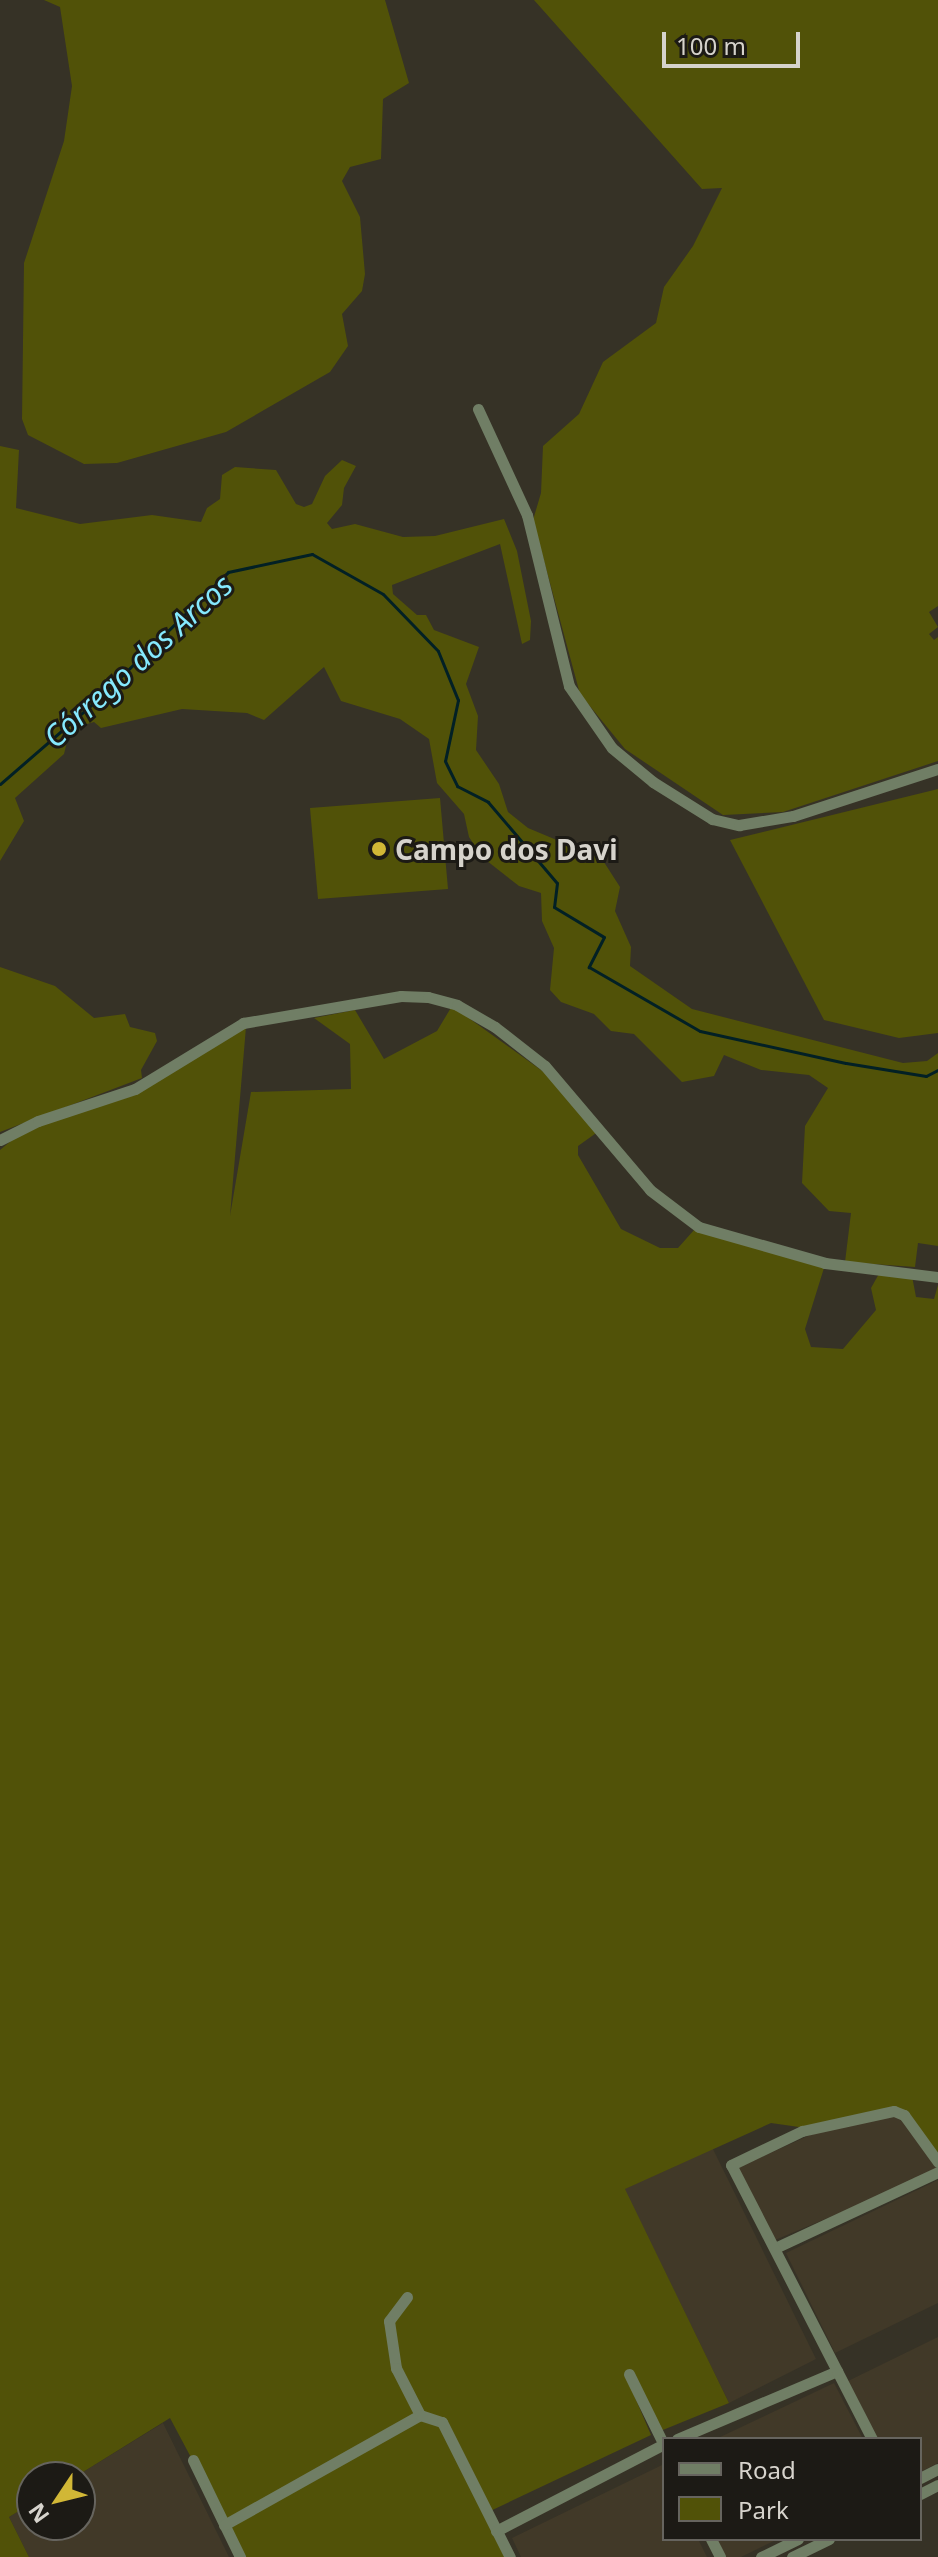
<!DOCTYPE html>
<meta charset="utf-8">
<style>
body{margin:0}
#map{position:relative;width:938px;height:2557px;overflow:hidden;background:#363226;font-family:"Noto Sans",sans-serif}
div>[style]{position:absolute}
.industrial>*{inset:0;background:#413928}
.green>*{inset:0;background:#515208}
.stream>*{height:3px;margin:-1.5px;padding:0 1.5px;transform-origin:1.5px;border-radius:1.5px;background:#022025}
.minor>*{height:11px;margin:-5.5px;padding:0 5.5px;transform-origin:5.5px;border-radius:5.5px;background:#707e65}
.dots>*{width:22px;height:22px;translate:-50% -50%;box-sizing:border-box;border:4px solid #1c1a15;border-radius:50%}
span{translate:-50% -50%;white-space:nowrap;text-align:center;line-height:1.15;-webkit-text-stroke:6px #1c1a15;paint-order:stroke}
.poi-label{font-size:28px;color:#d6d3cc;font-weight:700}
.left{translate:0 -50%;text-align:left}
.water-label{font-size:30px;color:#85e9fe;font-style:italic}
.legend{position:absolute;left:662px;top:2437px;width:260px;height:104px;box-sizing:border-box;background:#1c1a15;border:2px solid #66645e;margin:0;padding:10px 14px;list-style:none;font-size:24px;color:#d6d3cc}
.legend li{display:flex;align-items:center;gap:16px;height:40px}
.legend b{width:40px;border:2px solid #66645e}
.north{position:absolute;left:16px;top:2461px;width:80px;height:80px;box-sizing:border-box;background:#1c1a15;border:2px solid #66645e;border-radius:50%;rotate:235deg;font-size:22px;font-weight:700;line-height:32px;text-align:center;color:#d6d3cc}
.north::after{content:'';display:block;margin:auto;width:28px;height:36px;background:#d1b736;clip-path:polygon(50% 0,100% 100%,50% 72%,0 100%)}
.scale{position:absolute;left:662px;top:32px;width:138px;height:36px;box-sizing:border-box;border:4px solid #d6d3cc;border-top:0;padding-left:10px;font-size:24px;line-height:28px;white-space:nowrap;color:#d6d3cc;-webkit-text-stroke:6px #1c1a15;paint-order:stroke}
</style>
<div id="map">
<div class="industrial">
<i style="clip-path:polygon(876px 2114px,901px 2116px,938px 2163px,938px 2172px,775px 2240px,737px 2168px,810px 2135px)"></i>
<i style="clip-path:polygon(712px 2147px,816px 2359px,729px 2403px,624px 2189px)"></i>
<i style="clip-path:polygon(938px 2180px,938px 2303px,835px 2353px,786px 2253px)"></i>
<i style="clip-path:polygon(938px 2337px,938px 2463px,920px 2472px,920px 2439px,878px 2439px,848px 2381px)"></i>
<i style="clip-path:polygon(834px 2383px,863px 2439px,716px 2439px)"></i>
<i style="clip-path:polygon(163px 2423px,229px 2557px,29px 2557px,9px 2517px,32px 2503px,32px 2525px,80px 2525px,80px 2477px,75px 2477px)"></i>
<i style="clip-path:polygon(662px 2465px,664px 2539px,698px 2539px,707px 2557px,521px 2557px,512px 2538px)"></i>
<i style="clip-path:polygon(717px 2539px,778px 2539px,741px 2557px,726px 2557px)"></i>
</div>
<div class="green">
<i style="clip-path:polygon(44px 0,385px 0,409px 83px,383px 99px,381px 159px,350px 167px,342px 181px,360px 217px,365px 274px,362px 291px,342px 314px,348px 346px,330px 372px,226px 432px,117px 463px,84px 464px,28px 435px,22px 419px,24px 263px,64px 141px,72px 86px,60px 7px)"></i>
<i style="clip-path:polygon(534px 0,938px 0,938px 606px,929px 612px,938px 627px,929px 634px,934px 640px,938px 637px,938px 761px,783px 812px,723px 815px,625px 749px,580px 694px,533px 520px,541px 493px,543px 446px,579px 414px,603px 362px,656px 323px,664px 287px,693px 246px,722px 188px,702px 189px)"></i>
<i style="clip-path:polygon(0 446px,19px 450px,16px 508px,80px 524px,152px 515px,201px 522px,207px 508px,220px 499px,222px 475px,235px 467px,276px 470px,296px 504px,304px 507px,312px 504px,325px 476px,342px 460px,356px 466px,344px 488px,342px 505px,327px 523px,332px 529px,355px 524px,403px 537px,435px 536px,504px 519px,517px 551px,531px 621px,530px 640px,522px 644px,500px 544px,392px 585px,393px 594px,417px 615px,426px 615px,434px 630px,479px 647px,466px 684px,478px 716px,476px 750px,499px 784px,508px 812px,528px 828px,602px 859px,620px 887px,615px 911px,631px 947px,630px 966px,692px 1009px,903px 1063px,927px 1061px,938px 1053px,938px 1246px,918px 1243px,915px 1267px,845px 1262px,851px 1213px,829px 1211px,802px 1183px,805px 1126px,828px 1088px,809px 1075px,761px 1070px,724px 1055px,714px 1076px,682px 1082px,634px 1034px,611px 1031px,594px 1014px,561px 1002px,550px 990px,554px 948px,542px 921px,541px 893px,519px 886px,482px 857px,469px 837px,464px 814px,437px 783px,429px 739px,400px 719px,341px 701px,324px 667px,264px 720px,247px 713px,182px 709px,101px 728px,94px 722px,87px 724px,68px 738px,64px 754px,15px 798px,24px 821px,0 861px)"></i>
<i style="clip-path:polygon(938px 789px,938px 1033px,899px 1038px,824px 1020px,730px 840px)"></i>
<i style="clip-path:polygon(440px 798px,448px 889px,318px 899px,310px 808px)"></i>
<i style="clip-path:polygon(0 967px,55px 986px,94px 1018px,125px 1014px,130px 1027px,155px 1033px,157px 1041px,141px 1070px,142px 1078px,0 1132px)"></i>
<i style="clip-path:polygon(452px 1006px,552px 1078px,599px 1131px,578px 1146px,578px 1155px,621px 1229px,660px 1248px,678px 1248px,694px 1230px,824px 1268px,805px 1329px,811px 1347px,843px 1349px,876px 1310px,871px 1288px,880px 1272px,912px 1276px,916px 1297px,934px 1299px,938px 1285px,938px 2162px,894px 2111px,813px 2129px,771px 2123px,625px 2189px,729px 2403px,658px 2432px,625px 2374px,651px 2435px,486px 2513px,506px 2557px,244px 2557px,170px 2418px,75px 2477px,32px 2477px,32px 2503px,9px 2517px,29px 2557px,0 2557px,0 1150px,23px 1131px,136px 1092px,246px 1027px,230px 1216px,251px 1092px,351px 1089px,350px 1044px,314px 1018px,355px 1010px,384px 1059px,437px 1031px)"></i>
</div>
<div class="stream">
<i style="left:0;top:784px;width:130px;rotate:-40.9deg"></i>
<i style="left:98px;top:699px;width:182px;rotate:-44.3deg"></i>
<i style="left:228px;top:572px;width:86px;rotate:-12.1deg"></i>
<i style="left:312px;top:554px;width:81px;rotate:29.4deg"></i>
<i style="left:383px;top:594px;width:79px;rotate:46deg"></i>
<i style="left:438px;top:651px;width:53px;rotate:67.8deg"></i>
<i style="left:458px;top:700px;width:62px;rotate:102deg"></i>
<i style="left:445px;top:761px;width:28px;rotate:64deg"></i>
<i style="left:457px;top:786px;width:35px;rotate:27deg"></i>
<i style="left:488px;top:802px;width:106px;rotate:49.6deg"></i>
<i style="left:557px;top:883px;width:24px;rotate:97deg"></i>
<i style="left:554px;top:907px;width:58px;rotate:31deg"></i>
<i style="left:604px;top:937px;width:34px;rotate:117deg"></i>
<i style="left:589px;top:967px;width:128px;rotate:30deg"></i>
<i style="left:700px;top:1031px;width:149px;rotate:12.4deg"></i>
<i style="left:846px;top:1063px;width:81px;rotate:9.2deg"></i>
<i style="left:926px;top:1076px;width:13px;rotate:-27deg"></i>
</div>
<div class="minor">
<i style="left:478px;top:409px;width:117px;rotate:65.2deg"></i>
<i style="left:527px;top:515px;width:176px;rotate:76.2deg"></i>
<i style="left:569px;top:686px;width:75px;rotate:55.3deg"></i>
<i style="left:612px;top:748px;width:53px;rotate:39.7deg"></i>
<i style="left:653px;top:782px;width:70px;rotate:32.1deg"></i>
<i style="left:712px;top:819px;width:28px;rotate:13deg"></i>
<i style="left:739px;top:825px;width:55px;rotate:-9.5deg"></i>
<i style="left:793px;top:816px;width:152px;rotate:-18deg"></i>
<i style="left:0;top:1140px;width:42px;rotate:-26.6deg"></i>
<i style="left:38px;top:1121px;width:102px;rotate:-18.3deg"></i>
<i style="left:135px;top:1089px;width:127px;rotate:-31.4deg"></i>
<i style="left:243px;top:1023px;width:160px;rotate:-9.7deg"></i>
<i style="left:401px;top:996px;width:27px;rotate:2deg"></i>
<i style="left:428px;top:997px;width:30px;rotate:15deg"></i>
<i style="left:457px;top:1005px;width:44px;rotate:30.1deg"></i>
<i style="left:495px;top:1027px;width:63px;rotate:38deg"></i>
<i style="left:545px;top:1066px;width:162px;rotate:49.7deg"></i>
<i style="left:650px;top:1190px;width:61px;rotate:37.1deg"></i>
<i style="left:699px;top:1227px;width:131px;rotate:15.9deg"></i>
<i style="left:825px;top:1263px;width:114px;rotate:7.1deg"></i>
<i style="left:775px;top:2248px;width:180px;rotate:-25deg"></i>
<i style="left:407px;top:2297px;width:30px;rotate:127deg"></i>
<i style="left:389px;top:2321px;width:48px;rotate:81.5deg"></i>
<i style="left:396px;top:2368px;width:53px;rotate:62.9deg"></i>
<i style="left:629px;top:2374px;width:79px;rotate:63.8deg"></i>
<i style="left:677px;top:2439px;width:174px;rotate:-23deg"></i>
<i style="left:872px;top:2439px;width:308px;rotate:-117.2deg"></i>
<i style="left:731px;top:2165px;width:79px;rotate:-25.6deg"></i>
<i style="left:802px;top:2131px;width:94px;rotate:-12.3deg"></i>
<i style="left:894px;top:2111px;width:11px;rotate:22deg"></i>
<i style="left:904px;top:2115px;width:58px;rotate:54.1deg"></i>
<i style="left:193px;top:2460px;width:108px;rotate:64.1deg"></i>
<i style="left:920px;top:2478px;width:20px;rotate:-27deg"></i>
<i style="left:920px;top:2494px;width:20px;rotate:-27deg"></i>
<i style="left:224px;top:2525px;width:225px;rotate:-29.3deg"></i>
<i style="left:420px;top:2415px;width:23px;rotate:18deg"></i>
<i style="left:442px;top:2422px;width:151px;rotate:63.3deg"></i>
<i style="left:496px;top:2531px;width:189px;rotate:-27.4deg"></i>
<i style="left:711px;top:2539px;width:20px;rotate:63deg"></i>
<i style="left:761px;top:2557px;width:41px;rotate:-25.9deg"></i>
<i style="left:792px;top:2557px;width:41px;rotate:-25.9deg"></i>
</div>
<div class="dots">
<i style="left:379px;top:849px;background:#d1b736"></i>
</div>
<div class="poi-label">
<span class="left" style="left:395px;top:849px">Campo dos Davi</span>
</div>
<div class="water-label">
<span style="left:138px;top:661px;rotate:-42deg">Córrego dos Arcos</span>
</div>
<ul class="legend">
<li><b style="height:10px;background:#707e65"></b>Road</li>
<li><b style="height:22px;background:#515208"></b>Park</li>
</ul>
<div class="north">N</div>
<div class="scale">100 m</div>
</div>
